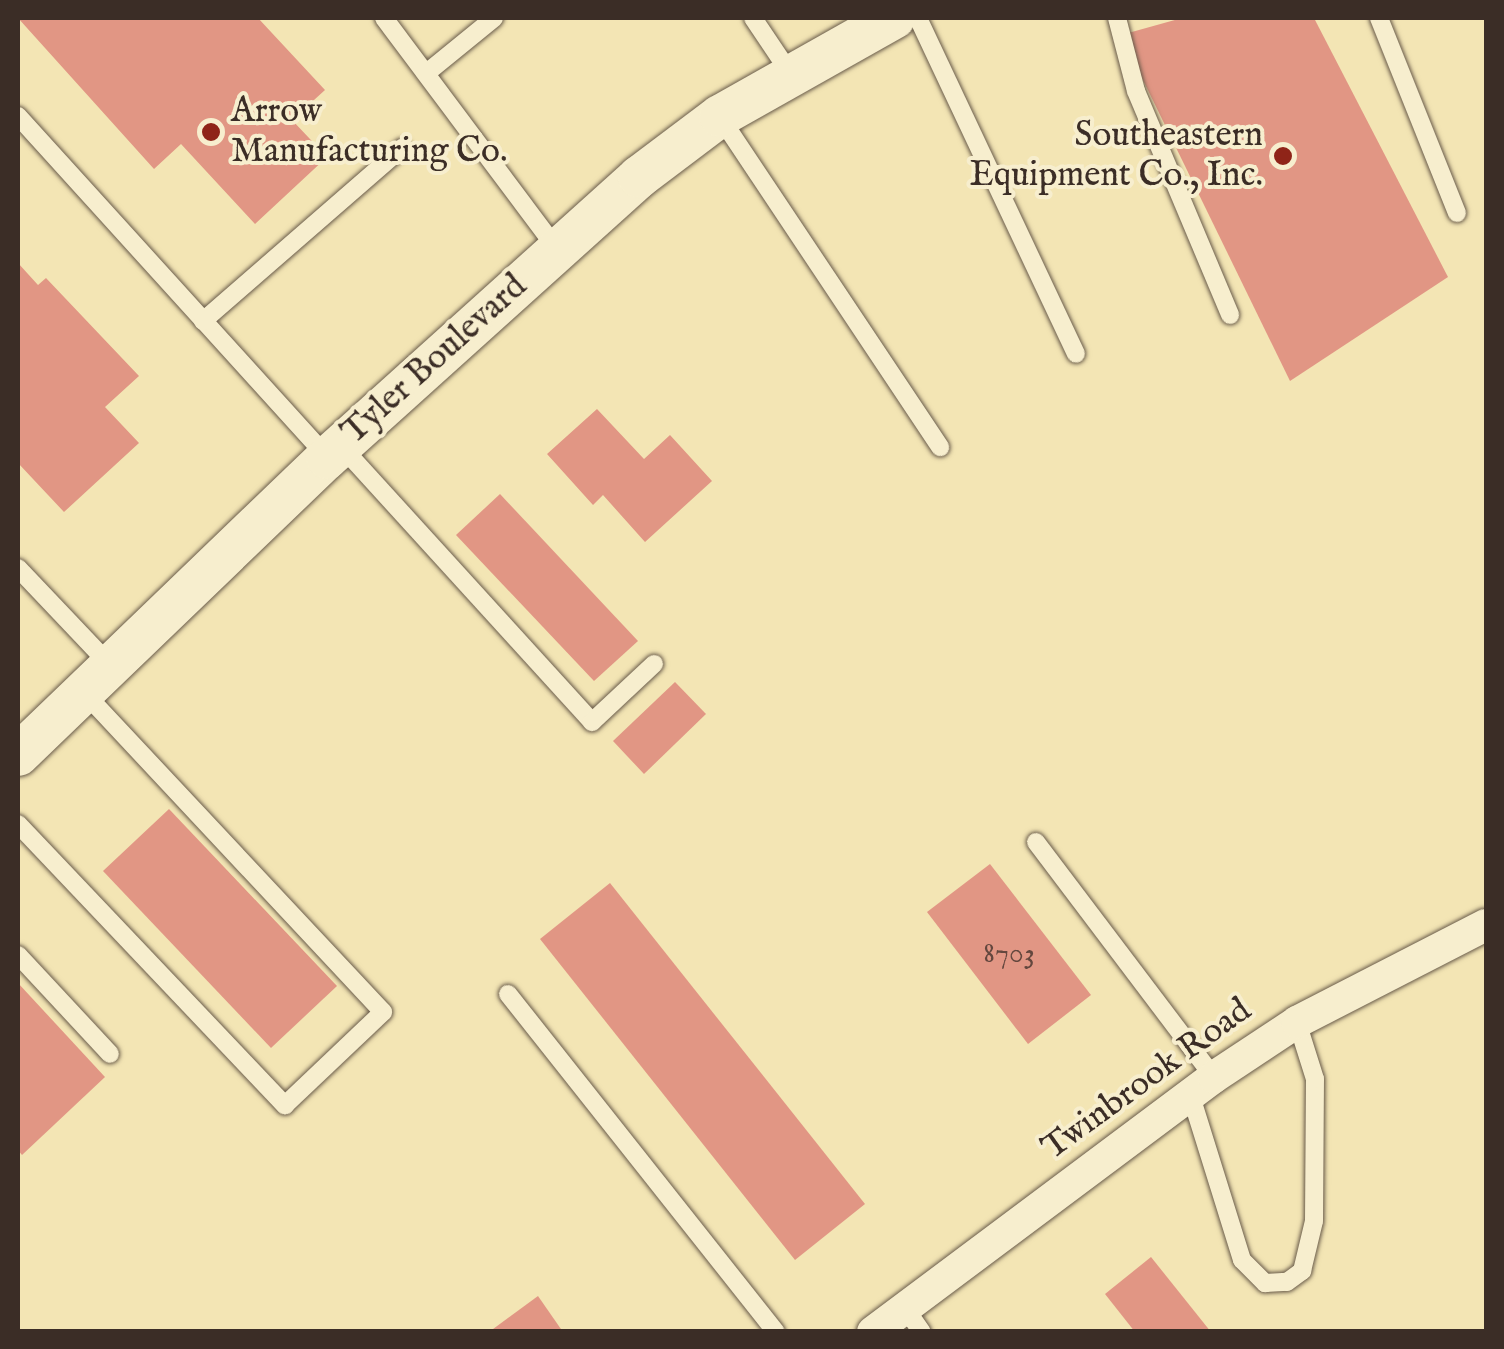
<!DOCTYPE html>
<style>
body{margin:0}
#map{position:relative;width:1504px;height:1349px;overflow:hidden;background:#f3e5b4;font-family:"IM FELL English",serif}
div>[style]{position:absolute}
.building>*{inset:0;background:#e19684}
.roads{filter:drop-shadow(0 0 2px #695b4a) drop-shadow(0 0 2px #695b4a)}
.service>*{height:18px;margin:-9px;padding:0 9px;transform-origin:9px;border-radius:9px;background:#f7eece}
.minor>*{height:32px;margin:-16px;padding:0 16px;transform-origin:16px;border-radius:16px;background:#f7eece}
.tertiary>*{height:42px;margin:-21px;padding:0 21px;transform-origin:21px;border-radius:21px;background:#f7eece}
.dots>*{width:28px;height:28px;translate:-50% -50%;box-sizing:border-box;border:5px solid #f7eece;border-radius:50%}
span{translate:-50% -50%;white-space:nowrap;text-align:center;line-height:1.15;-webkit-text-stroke:8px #f7eece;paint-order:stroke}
.number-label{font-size:30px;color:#64473e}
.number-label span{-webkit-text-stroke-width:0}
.poi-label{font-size:35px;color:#3b2d26}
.left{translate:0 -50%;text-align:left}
.right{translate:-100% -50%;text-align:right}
.street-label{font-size:35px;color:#3b2d26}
.frame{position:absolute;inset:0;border:20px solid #3b2d26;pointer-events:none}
</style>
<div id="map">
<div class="building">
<i style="clip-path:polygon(18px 18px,258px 18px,325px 90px,292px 120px,327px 157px,255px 224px,181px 144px,154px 169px)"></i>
<i style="clip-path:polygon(1182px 18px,1314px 18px,1448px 277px,1290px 381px,1121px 35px)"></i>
<i style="clip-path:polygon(18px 263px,38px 285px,46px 278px,139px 376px,105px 407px,139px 443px,64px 512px,18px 463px)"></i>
<i style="clip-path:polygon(597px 409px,644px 459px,670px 435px,712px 481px,645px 542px,603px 495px,593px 505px,547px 454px)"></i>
<i style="clip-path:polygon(500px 494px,638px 641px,594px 681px,456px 535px)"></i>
<i style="clip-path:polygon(675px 682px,706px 714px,644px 774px,613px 741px)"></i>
<i style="clip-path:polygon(169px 809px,337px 986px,271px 1048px,103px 871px)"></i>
<i style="clip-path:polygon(990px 864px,1091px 995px,1028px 1044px,927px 912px)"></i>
<i style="clip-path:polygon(610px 883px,865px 1204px,795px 1260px,540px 939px)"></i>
<i style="clip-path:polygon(18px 983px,105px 1077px,22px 1155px,18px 1150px)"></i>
<i style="clip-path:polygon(1151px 1257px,1211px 1332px,1135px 1332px,1105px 1294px)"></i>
<i style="clip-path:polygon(538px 1296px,563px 1332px,489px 1332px)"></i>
</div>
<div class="roads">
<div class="service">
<i style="left:384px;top:18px;width:289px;rotate:53.2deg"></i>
<i style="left:753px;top:18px;width:66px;rotate:56.1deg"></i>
<i style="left:918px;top:18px;width:371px;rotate:64.8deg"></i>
<i style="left:1117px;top:18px;width:75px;rotate:75.4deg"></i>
<i style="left:1136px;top:91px;width:243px;rotate:67.2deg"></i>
<i style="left:1379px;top:18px;width:210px;rotate:68.2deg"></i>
<i style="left:429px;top:71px;width:84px;rotate:-39.2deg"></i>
<i style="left:18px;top:116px;width:460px;rotate:47.8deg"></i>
<i style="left:720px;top:117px;width:397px;rotate:56.3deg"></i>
<i style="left:203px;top:321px;width:264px;rotate:-41deg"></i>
<i style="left:341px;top:446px;width:373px;rotate:47.7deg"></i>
<i style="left:592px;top:722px;width:85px;rotate:-43.1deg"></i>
<i style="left:18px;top:568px;width:135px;rotate:46.5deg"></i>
<i style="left:18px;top:824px;width:388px;rotate:46.5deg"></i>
<i style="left:285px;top:1105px;width:135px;rotate:-43.5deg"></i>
<i style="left:383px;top:1012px;width:436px;rotate:-133.1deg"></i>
<i style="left:1036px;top:842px;width:295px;rotate:52.9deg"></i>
<i style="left:18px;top:955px;width:135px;rotate:47.1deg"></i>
<i style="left:508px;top:994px;width:431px;rotate:51.6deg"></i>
<i style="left:1190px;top:1093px;width:175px;rotate:72.7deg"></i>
<i style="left:1242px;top:1260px;width:33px;rotate:45deg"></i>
<i style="left:1265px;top:1283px;width:22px;rotate:-3deg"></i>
<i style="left:1287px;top:1282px;width:19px;rotate:-36deg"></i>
<i style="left:1302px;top:1271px;width:51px;rotate:-76.5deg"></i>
<i style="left:1314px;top:1221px;width:142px;rotate:-89.6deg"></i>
<i style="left:1315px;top:1079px;width:60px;rotate:-107.5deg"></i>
<i style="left:905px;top:1308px;width:29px;rotate:55deg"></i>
</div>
<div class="minor">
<i style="left:873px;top:1332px;width:426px;rotate:-36.8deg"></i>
<i style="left:1214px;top:1077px;width:100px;rotate:-33.5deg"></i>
<i style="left:1297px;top:1022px;width:212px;rotate:-27.2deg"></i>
</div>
<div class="tertiary">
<i style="left:18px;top:755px;width:429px;rotate:-43.9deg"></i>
<i style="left:327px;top:458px;width:420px;rotate:-42deg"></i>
<i style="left:639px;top:177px;width:101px;rotate:-37deg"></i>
<i style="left:720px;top:116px;width:200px;rotate:-29.4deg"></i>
</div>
</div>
<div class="dots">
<i style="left:211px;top:132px;background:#8f2418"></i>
<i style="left:1283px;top:156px;background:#8f2418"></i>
</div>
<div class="number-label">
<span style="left:1009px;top:954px">8703</span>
</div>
<div class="poi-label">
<span class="left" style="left:231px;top:132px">Arrow<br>Manufacturing Co.</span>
<span class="right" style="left:1263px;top:156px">Southeastern<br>Equipment Co., Inc.</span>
</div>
<div class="street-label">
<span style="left:435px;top:360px;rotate:-42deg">Tyler Boulevard</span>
<span style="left:1147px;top:1080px;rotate:-36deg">Twinbrook Road</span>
</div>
<div class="frame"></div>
</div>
